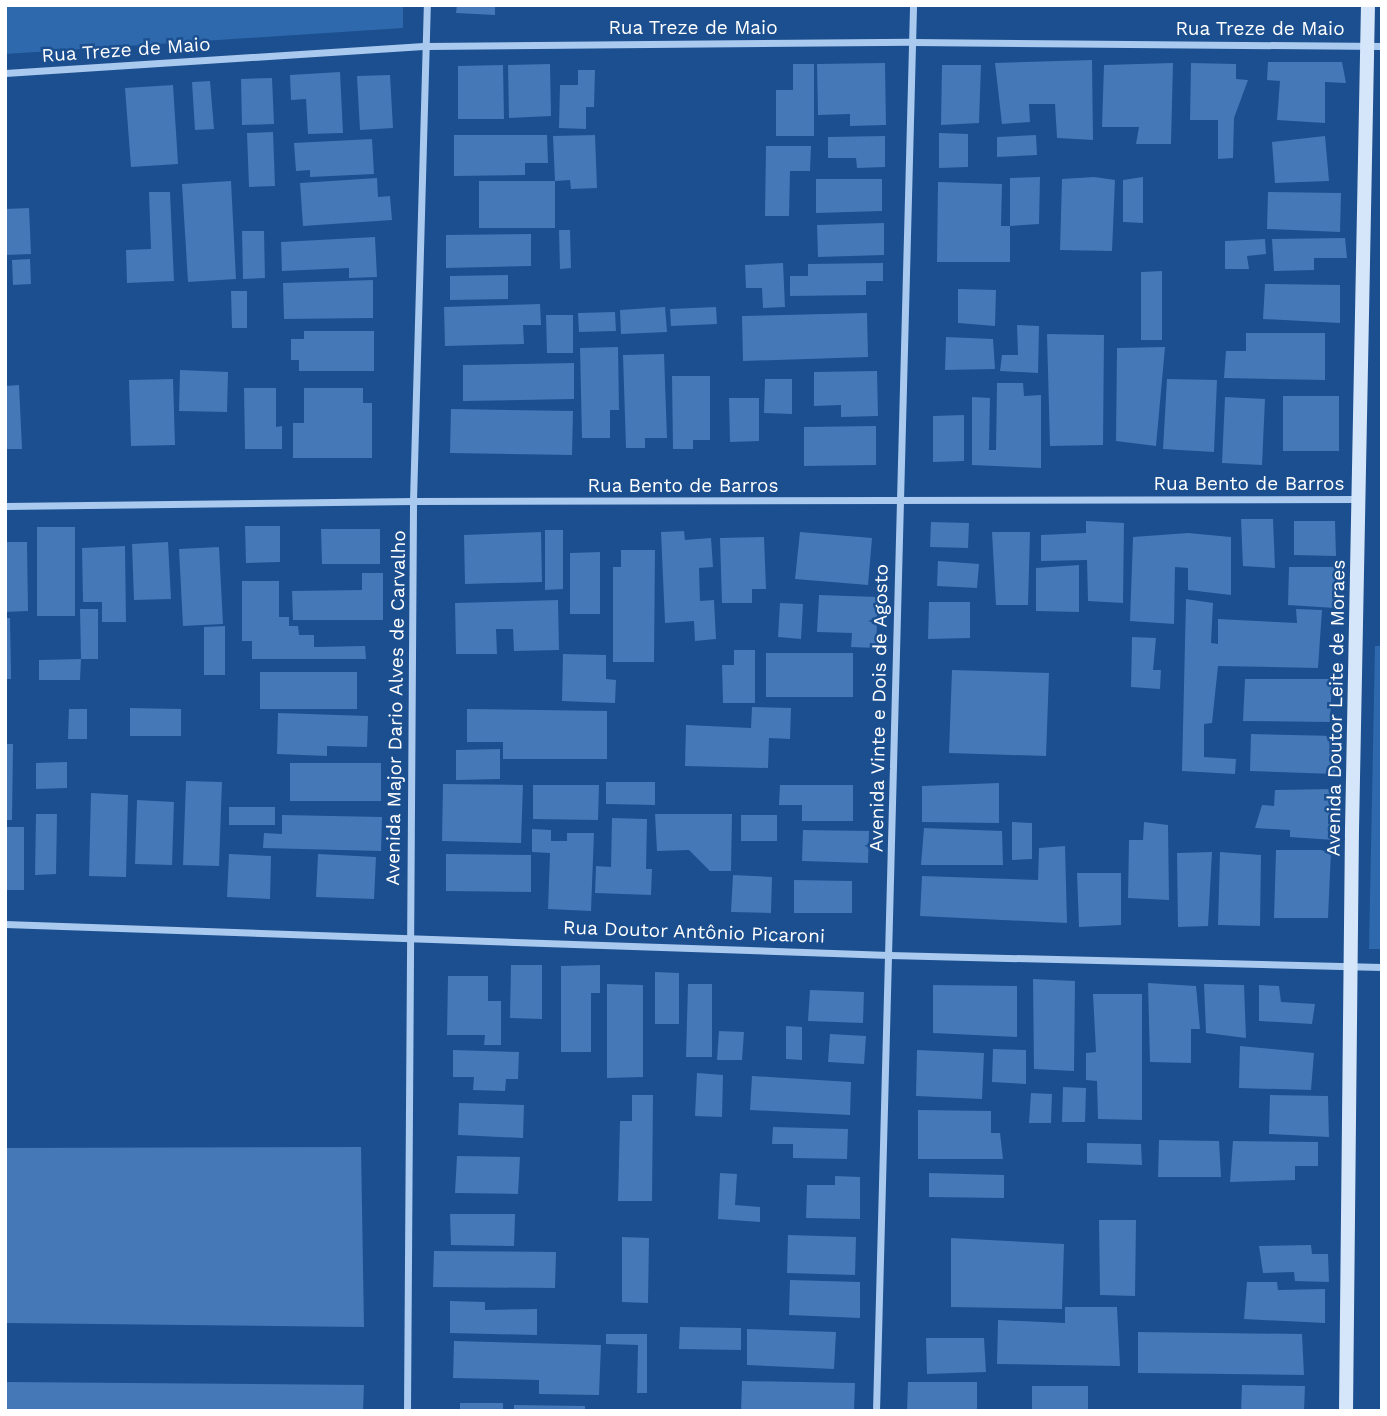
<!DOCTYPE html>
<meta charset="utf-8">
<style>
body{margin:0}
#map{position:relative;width:1387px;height:1416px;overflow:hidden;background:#1b4f8f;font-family:"Work Sans",sans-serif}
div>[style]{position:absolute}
.green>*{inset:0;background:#2e69ad}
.building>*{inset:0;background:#4478b7}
.street>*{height:7px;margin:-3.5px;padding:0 3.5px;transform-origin:3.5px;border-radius:3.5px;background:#a9c9ee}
.secondary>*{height:14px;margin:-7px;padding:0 7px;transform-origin:7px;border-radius:7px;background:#d6e6fa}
span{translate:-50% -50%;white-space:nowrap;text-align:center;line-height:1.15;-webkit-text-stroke:5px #1b4f8f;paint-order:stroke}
.street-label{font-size:19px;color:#fff}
.frame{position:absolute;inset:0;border:7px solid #fff;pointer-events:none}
</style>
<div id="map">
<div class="green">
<i style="clip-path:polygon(5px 5px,403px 5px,403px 28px,5px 54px)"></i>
<i style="clip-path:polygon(1375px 646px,1382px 646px,1382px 949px,1369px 949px)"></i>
</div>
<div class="building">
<i style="clip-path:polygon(457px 5px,495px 5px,495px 15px,456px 13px)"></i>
<i style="clip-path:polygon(1092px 60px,1093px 140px,1057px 138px,1055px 104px,1029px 104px,1030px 122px,1002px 124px,995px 63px)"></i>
<i style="clip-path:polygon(1268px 62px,1342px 62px,1346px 83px,1325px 82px,1325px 123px,1277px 120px,1280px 81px,1267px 80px)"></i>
<i style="clip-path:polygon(885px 63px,886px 125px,850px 126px,850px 114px,818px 115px,817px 64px)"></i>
<i style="clip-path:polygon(1173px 63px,1171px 144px,1136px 144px,1139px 127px,1102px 127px,1104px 65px)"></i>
<i style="clip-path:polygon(1191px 63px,1236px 64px,1236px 79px,1248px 80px,1234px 118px,1233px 158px,1218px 159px,1218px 120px,1190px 120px)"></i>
<i style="clip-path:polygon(550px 64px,551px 116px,509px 118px,508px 65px)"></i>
<i style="clip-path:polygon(793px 64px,814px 64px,814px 136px,776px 136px,776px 90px,793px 90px)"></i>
<i style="clip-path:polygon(503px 65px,504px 119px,458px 119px,458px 66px)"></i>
<i style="clip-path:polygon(942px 65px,981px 65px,979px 123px,941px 125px)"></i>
<i style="clip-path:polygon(578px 70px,595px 70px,594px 107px,586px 107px,586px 129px,559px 128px,560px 85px,578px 85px)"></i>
<i style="clip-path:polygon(340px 72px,343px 133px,308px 134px,306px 99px,291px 100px,290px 75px)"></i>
<i style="clip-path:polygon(390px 75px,393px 128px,360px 130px,357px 76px)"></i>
<i style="clip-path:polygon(272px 78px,274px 124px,242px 125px,241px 79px)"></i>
<i style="clip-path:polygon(210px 81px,214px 129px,195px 130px,192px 82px)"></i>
<i style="clip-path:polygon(173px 85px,178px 164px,131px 167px,125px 88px)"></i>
<i style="clip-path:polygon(273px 132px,275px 186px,249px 187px,247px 133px)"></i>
<i style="clip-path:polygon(939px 133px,968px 134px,968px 167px,939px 168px)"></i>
<i style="clip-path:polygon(454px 135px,547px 135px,548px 163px,525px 163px,525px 175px,454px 176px)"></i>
<i style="clip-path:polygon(595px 135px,597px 188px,571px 189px,570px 180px,555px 181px,553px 136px)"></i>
<i style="clip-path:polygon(1036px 135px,1037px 155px,997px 157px,997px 137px)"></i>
<i style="clip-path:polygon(885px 136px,885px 167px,857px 168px,856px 158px,828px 158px,828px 137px)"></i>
<i style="clip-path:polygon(1325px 136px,1329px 181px,1275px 183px,1272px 142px)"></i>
<i style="clip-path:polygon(372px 139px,374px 174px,310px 177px,310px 170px,296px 171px,294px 143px)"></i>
<i style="clip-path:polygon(766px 146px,811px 146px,810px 171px,790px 171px,789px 216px,765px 216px)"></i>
<i style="clip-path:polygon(1040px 177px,1039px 224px,1010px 226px,1010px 178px)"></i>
<i style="clip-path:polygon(1094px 177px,1115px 180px,1112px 251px,1060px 250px,1062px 179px)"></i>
<i style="clip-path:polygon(1143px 177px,1143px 223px,1123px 222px,1123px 180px)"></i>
<i style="clip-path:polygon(377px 178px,378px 197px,390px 196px,392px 220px,303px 226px,300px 183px)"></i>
<i style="clip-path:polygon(816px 179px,882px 179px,882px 211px,816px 213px)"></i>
<i style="clip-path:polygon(231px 181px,236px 279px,188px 282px,182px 184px)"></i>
<i style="clip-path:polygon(479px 181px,555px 181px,555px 228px,479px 228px)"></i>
<i style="clip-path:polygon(938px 182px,1002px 184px,1001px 226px,1010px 226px,1010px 262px,937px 262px)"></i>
<i style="clip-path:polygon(149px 192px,170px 192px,174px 281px,127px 283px,126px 250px,151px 249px)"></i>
<i style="clip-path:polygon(1268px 192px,1341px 193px,1340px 232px,1267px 229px)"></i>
<i style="clip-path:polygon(29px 208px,31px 254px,6px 255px,5px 209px)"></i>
<i style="clip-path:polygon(884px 223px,884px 255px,818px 257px,817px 225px)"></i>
<i style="clip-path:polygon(559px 230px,570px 230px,571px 268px,560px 269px)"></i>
<i style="clip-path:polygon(242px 231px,264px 231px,265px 278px,243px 279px)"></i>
<i style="clip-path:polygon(531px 234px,531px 266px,446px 268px,446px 235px)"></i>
<i style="clip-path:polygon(375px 237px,377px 277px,349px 278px,349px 268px,282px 271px,281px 242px)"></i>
<i style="clip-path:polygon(1345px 238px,1347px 258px,1314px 258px,1314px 270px,1274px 271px,1272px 239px)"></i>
<i style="clip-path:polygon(1265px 239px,1266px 254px,1247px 256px,1249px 269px,1225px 269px,1225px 241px)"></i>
<i style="clip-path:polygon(30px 259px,31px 284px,13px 285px,12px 260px)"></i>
<i style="clip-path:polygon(783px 263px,785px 307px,763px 308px,762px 288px,746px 288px,745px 265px)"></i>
<i style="clip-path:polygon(883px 263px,883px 281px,866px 281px,866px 295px,790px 296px,790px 276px,808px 276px,808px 264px)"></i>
<i style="clip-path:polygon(1162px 271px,1162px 340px,1141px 340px,1141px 272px)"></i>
<i style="clip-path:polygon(508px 275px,508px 299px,450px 300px,450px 276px)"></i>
<i style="clip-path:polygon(373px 280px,373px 318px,284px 319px,283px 283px)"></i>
<i style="clip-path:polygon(1265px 284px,1340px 285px,1340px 323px,1263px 319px)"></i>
<i style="clip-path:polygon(958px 289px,996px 290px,995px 326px,958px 323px)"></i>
<i style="clip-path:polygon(231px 291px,247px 291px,247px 328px,232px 328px)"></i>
<i style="clip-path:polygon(540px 304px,541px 325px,523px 325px,524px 344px,445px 346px,444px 307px)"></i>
<i style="clip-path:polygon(665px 307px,667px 332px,621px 334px,620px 310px)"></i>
<i style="clip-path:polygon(716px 307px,717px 324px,671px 326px,670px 309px)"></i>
<i style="clip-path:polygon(615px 312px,616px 331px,579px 332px,578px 313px)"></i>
<i style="clip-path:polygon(867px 313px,868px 357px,743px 361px,742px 316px)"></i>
<i style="clip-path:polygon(546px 315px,573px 315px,573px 353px,547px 353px)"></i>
<i style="clip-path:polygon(1017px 325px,1039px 326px,1038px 373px,1000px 371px,1002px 355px,1018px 355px)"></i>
<i style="clip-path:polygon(304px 331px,374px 331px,374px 371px,299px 371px,299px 360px,291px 360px,291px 339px,304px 339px)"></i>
<i style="clip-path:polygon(1246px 333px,1325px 333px,1325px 380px,1224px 378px,1226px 351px,1246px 351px)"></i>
<i style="clip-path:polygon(1047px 334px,1104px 335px,1103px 445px,1050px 446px)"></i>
<i style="clip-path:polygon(946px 337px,993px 339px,995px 369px,945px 370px)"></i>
<i style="clip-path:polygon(618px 347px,619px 410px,610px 410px,610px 438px,582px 438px,580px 348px)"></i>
<i style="clip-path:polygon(1165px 347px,1156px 446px,1116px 441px,1117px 348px)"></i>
<i style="clip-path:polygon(664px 354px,667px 438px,645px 438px,645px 448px,626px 448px,623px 355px)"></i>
<i style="clip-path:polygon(574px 363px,574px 399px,463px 401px,463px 365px)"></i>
<i style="clip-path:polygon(180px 370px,228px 372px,227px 412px,179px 411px)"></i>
<i style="clip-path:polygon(877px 371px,878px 416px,841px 417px,841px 405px,814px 406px,814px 372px)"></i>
<i style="clip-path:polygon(672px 376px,710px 376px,710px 440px,693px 440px,693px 449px,673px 449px)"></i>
<i style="clip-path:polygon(173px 379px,175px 445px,131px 446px,129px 380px)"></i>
<i style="clip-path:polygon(765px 379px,792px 379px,792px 414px,764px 413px)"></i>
<i style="clip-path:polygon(1167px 379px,1217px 380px,1214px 452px,1163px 449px)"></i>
<i style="clip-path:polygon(997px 383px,1023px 383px,1024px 396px,1041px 395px,1041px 468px,972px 465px,972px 397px,990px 398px,989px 450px,996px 450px)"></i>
<i style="clip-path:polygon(19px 385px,22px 449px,5px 449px,5px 386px)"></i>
<i style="clip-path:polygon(244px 388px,276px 388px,276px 427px,282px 426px,282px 449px,245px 449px)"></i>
<i style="clip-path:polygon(304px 388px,363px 388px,363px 403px,372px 403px,372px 458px,293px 458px,293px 423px,304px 423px)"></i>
<i style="clip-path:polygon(1283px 396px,1339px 396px,1339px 451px,1283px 451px)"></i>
<i style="clip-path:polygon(1225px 397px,1265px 399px,1262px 465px,1222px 463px)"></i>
<i style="clip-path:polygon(729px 398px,759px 398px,759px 441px,730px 442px)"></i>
<i style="clip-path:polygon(451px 409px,573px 411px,572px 455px,450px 453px)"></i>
<i style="clip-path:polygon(964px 415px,964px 461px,933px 462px,933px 416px)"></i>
<i style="clip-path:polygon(876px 426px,876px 465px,804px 466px,804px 427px)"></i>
<i style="clip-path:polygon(1241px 519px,1273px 519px,1275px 568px,1243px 566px)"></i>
<i style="clip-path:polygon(1086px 521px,1124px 523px,1123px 603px,1088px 601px,1087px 560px,1041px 561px,1041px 535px,1086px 533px)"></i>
<i style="clip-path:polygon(1294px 521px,1335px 521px,1336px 556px,1294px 555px)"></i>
<i style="clip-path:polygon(931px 522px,969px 523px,968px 548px,930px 547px)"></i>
<i style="clip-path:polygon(245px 526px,280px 526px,280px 562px,246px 563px)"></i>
<i style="clip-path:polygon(37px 527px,75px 527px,75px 616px,37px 616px)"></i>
<i style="clip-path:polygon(321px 529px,380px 529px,380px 564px,322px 564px)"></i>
<i style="clip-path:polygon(545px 530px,563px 530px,563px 589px,545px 590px)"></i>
<i style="clip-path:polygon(684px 531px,685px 540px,711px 538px,713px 567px,699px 568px,700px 601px,714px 600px,716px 639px,695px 641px,694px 621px,665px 623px,661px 532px)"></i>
<i style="clip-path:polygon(541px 532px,542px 582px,465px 584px,464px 535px)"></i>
<i style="clip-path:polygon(800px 532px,872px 538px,868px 585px,795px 579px)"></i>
<i style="clip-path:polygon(992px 532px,1030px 532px,1028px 605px,996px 605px)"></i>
<i style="clip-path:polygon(1188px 533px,1231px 537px,1231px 595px,1188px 590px,1188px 568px,1175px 567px,1174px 624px,1130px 621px,1133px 537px)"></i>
<i style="clip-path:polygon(764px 537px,766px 589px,752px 589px,752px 603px,722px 603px,720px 538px)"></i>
<i style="clip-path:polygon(5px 542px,27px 542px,28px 611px,5px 612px)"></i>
<i style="clip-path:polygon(168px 542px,171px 599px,134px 600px,132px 544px)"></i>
<i style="clip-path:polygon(125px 546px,126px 622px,102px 622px,102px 602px,83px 602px,82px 548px)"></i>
<i style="clip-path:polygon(219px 547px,223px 624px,183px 626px,179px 549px)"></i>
<i style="clip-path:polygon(621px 550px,655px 550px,654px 662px,613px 662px,613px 567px,621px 567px)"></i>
<i style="clip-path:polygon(600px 552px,600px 614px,570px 614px,570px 553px)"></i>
<i style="clip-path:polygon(938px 561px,979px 564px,977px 588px,937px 586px)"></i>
<i style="clip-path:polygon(1079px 565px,1079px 612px,1036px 611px,1036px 568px)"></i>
<i style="clip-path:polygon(1289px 567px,1335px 567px,1335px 608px,1288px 605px)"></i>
<i style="clip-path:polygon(362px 573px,383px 573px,383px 620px,293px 620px,292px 591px,362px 590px)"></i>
<i style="clip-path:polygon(242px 581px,279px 581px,279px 617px,289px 617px,289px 626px,298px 626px,299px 635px,314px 635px,314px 647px,365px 646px,366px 659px,252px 659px,252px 641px,242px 641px)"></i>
<i style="clip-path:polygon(819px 595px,878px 597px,876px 648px,851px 647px,852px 633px,817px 632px)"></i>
<i style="clip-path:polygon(1186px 599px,1213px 603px,1211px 643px,1218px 644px,1218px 619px,1297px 623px,1296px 609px,1322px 610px,1318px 668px,1218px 666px,1212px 723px,1204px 724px,1204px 757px,1236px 759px,1235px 774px,1182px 771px)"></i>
<i style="clip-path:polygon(558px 600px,559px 650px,514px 651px,513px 629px,496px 629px,497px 654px,456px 654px,455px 603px)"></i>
<i style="clip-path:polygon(929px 602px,970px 602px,970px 638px,928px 639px)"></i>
<i style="clip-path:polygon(780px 603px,803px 604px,801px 639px,778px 637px)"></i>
<i style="clip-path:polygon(80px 609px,98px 609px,98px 659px,81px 659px)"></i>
<i style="clip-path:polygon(5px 618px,10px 618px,11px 679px,5px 679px)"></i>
<i style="clip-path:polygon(225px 626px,225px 675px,204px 675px,204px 627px)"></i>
<i style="clip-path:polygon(1132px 637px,1156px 638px,1153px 670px,1161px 670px,1160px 689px,1131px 687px)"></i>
<i style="clip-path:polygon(734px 650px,755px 650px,755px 703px,723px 703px,722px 665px,734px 665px)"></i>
<i style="clip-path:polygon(766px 653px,853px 653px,853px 697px,766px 697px)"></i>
<i style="clip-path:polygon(563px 654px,606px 655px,606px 679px,616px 680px,615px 703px,562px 701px)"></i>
<i style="clip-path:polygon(81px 659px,80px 680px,39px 680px,39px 660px)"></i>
<i style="clip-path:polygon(952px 670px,1049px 673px,1046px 756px,949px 753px)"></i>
<i style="clip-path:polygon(260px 672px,357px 672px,357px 709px,260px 709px)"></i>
<i style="clip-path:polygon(1245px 679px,1332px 679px,1330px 722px,1243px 721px)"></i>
<i style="clip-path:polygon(752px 707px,791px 708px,790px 739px,769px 738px,768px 768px,685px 766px,686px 725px,751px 728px)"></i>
<i style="clip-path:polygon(130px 708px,181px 709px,181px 736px,130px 736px)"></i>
<i style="clip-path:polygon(69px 709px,87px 709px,87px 739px,68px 739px)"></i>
<i style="clip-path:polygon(467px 709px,607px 711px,607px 759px,503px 759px,503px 742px,467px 742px)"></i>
<i style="clip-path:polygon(278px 713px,368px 716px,367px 747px,327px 746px,327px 756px,277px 754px)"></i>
<i style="clip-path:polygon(1251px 734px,1335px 736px,1335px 774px,1250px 771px)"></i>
<i style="clip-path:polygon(5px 744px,13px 744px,12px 820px,5px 820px)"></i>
<i style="clip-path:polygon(500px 749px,500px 779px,456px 780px,456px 750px)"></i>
<i style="clip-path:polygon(67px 762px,67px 788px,36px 789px,36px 763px)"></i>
<i style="clip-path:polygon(290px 763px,381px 763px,381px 801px,290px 801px)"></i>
<i style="clip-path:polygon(186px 781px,222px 782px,219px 866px,183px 865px)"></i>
<i style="clip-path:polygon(606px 782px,655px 782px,655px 805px,606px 804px)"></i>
<i style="clip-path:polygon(999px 783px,999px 823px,922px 822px,922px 786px)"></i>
<i style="clip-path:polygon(443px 784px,523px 785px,521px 843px,442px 841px)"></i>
<i style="clip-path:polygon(533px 785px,599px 785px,598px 820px,533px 819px)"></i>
<i style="clip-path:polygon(780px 785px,853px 785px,853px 821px,802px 821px,802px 805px,779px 805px)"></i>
<i style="clip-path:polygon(1335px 789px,1334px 840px,1290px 837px,1290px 830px,1255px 828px,1262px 805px,1274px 806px,1275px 790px)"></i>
<i style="clip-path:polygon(91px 793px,128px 795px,126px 877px,89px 876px)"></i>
<i style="clip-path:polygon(137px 800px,174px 802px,172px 865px,135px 864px)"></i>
<i style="clip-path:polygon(229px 807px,275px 807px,275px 825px,229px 825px)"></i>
<i style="clip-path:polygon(36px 814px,57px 814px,56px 874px,35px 875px)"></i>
<i style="clip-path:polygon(655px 814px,732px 814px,731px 871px,710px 871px,689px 850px,657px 851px)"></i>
<i style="clip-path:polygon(282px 815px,382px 817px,381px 851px,263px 848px,264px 833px,282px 834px)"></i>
<i style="clip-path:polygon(741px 815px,777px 815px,777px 841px,741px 841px)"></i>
<i style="clip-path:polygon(612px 818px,647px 819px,646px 869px,652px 869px,651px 895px,595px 893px,596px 866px,611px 867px)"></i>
<i style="clip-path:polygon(1012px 822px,1032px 823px,1032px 859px,1012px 860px)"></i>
<i style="clip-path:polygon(1144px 822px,1168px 825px,1169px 900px,1128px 898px,1129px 840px,1143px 840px)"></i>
<i style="clip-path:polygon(5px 827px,24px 827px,24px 890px,5px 890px)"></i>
<i style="clip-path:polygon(924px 828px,1002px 831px,1003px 865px,921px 865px)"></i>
<i style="clip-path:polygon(532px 829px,551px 830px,551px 841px,567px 841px,567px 833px,594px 833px,591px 911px,548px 909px,550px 853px,532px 852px)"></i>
<i style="clip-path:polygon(803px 830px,869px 831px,868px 863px,802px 861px)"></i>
<i style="clip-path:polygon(1065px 846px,1067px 923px,920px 916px,922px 876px,1038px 880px,1039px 848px)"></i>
<i style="clip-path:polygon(1276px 850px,1331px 850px,1328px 918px,1274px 918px)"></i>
<i style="clip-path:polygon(1212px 852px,1208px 926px,1178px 927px,1177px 853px)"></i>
<i style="clip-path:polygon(1220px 852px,1261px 855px,1260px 926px,1218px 925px)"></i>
<i style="clip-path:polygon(229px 854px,271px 856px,270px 899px,227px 897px)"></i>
<i style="clip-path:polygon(318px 854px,376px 857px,374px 899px,316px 897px)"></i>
<i style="clip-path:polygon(446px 854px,531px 855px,531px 892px,446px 891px)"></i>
<i style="clip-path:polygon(1077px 873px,1121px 873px,1121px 925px,1079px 927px)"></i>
<i style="clip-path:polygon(733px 875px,772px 877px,771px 913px,731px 912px)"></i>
<i style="clip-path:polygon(794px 880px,852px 881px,852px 913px,794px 913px)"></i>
<i style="clip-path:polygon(511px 965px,542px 965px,542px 1019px,510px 1018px)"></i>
<i style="clip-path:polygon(600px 965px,600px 993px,591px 993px,591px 1052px,561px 1052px,561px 966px)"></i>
<i style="clip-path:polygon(655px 972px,679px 973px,679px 1024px,655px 1024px)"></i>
<i style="clip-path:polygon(448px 976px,488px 976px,488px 1001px,501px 1001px,501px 1045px,484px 1045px,485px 1035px,447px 1035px)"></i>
<i style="clip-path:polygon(1033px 979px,1075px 981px,1074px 1071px,1034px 1069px)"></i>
<i style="clip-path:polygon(1148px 983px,1196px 986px,1200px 1029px,1191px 1029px,1191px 1063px,1150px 1062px)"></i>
<i style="clip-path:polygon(607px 984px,643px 985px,643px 1077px,607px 1078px)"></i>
<i style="clip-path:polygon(688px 984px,712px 984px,712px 1057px,686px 1057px)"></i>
<i style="clip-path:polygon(1204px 984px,1244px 985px,1246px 1038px,1206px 1033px)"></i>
<i style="clip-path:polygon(933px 985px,1017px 986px,1017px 1037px,933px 1033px)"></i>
<i style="clip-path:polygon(1259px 985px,1279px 986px,1281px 1002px,1315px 1004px,1312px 1024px,1259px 1021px)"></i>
<i style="clip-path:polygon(810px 990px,864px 992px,863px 1023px,808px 1021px)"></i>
<i style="clip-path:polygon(1093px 994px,1142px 994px,1142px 1120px,1098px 1119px,1097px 1081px,1086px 1080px,1086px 1053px,1096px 1052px)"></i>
<i style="clip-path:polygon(786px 1026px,802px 1027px,802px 1060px,786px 1059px)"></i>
<i style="clip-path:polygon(719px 1031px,744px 1032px,742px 1060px,717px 1060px)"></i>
<i style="clip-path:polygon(830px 1034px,866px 1036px,864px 1064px,828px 1062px)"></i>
<i style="clip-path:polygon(1240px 1046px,1314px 1053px,1311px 1090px,1239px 1088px)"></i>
<i style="clip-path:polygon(993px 1049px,1026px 1050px,1026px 1084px,992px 1082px)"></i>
<i style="clip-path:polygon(453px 1050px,519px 1052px,518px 1079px,506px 1079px,505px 1091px,473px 1090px,474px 1077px,453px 1077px)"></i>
<i style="clip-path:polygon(917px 1050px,984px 1053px,982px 1099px,916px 1096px)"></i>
<i style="clip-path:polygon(697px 1073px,723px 1075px,722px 1117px,695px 1116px)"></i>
<i style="clip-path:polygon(752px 1076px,851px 1082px,850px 1115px,750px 1110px)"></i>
<i style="clip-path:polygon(1063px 1087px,1086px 1088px,1085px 1122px,1062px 1122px)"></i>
<i style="clip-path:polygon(1031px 1093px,1052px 1094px,1051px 1123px,1029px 1123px)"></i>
<i style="clip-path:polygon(632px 1095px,653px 1095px,652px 1201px,618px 1201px,620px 1121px,632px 1121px)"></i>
<i style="clip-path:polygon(1270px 1095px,1328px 1096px,1329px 1137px,1269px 1134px)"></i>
<i style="clip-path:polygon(459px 1103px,524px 1105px,523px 1138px,458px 1135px)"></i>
<i style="clip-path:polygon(918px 1110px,991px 1111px,991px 1133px,1000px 1133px,1003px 1159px,918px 1159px)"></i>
<i style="clip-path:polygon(773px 1127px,848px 1129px,847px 1159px,793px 1158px,793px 1144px,772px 1144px)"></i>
<i style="clip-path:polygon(1159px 1140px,1219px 1141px,1221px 1177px,1158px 1177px)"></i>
<i style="clip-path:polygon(1233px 1141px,1318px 1142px,1318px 1166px,1295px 1166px,1295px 1180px,1230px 1182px)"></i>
<i style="clip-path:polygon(1087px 1143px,1141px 1144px,1142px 1165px,1087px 1163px)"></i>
<i style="clip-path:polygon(361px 1147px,364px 1327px,5px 1323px,5px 1148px)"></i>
<i style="clip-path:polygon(457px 1156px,520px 1157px,518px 1194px,455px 1193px)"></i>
<i style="clip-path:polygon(720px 1173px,737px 1174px,735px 1205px,760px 1207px,760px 1222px,718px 1219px)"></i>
<i style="clip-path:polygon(929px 1173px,1004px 1175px,1004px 1198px,929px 1197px)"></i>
<i style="clip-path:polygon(835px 1176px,860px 1177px,860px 1219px,806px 1218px,807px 1185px,835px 1185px)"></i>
<i style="clip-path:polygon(450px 1214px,515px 1214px,514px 1246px,451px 1245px)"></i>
<i style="clip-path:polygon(1099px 1220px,1136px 1220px,1135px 1296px,1100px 1295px)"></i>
<i style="clip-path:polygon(788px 1235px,856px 1237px,855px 1275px,787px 1273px)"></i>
<i style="clip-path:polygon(622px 1237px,649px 1238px,648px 1303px,622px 1302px)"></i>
<i style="clip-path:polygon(951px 1238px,1064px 1244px,1062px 1309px,951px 1307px)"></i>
<i style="clip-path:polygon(1311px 1245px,1312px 1254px,1328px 1254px,1329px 1282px,1295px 1281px,1294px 1272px,1263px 1273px,1259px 1246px)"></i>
<i style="clip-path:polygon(434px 1251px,556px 1252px,555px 1288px,433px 1287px)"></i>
<i style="clip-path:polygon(790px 1280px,860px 1282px,860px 1318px,789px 1315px)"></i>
<i style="clip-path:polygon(1247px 1282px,1277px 1282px,1278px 1290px,1325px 1289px,1325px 1323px,1244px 1319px)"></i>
<i style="clip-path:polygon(450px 1301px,485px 1302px,485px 1310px,537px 1309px,537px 1335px,450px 1333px)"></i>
<i style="clip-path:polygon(1065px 1307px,1117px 1307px,1120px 1366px,997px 1364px,998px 1320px,1065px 1323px)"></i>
<i style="clip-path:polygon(680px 1327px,741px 1328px,741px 1350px,679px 1349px)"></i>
<i style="clip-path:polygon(747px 1329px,836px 1332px,834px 1369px,747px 1365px)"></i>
<i style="clip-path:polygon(1138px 1332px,1302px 1334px,1304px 1375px,1138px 1373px)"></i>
<i style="clip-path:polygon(606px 1334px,647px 1334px,647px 1393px,637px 1393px,638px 1345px,606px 1344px)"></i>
<i style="clip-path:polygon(926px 1338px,984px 1338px,986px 1372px,927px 1374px)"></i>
<i style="clip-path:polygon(454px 1341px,601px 1345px,599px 1395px,539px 1394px,539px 1380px,453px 1378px)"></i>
<i style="clip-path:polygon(742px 1381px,855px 1383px,854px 1411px,741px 1411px)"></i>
<i style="clip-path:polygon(5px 1382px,364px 1385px,363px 1411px,5px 1411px)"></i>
<i style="clip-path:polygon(908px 1382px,977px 1382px,977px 1411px,907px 1411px)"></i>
<i style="clip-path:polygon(1242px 1385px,1305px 1386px,1304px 1411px,1241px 1411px)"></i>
<i style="clip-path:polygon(1032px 1386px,1088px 1386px,1088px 1411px,1032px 1411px)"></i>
<i style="clip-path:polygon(460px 1403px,503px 1403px,503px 1411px,460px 1411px)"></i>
<i style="clip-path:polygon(514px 1405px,585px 1406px,585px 1411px,514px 1411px)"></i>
</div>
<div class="street">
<i style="left:5px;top:73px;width:423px;rotate:-3.7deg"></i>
<i style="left:427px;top:46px;width:485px;rotate:-0.5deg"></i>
<i style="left:912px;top:42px;width:470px;rotate:0.5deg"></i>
<i style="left:5px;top:506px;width:408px;rotate:-0.7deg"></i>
<i style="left:413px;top:501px;width:946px;rotate:-0.12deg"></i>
<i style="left:5px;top:924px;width:885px;rotate:2.01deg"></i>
<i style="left:889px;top:955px;width:493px;rotate:1.4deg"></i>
<i style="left:407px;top:1411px;width:910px;rotate:-89.62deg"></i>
<i style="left:413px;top:501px;width:496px;rotate:-88.4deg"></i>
<i style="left:876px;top:1411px;width:1406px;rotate:-88.49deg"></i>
</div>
<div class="secondary">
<i style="left:1346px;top:1411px;width:581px;rotate:-89.41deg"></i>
<i style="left:1352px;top:830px;width:825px;rotate:-88.89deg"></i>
</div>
<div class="street-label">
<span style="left:693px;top:28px">Rua Treze de Maio</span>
<span style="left:1260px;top:29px">Rua Treze de Maio</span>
<span style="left:126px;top:50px;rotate:-4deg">Rua Treze de Maio</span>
<span style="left:1249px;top:484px">Rua Bento de Barros</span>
<span style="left:683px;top:486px">Rua Bento de Barros</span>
<span style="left:396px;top:708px;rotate:-89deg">Avenida Major Dario Alves de Carvalho</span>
<span style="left:879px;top:708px;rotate:-89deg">Avenida Vinte e Dois de Agosto</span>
<span style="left:1336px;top:708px;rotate:-89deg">Avenida Doutor Leite de Moraes</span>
<span style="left:694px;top:932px;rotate:2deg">Rua Doutor Antônio Picaroni</span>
</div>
<div class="frame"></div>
</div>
